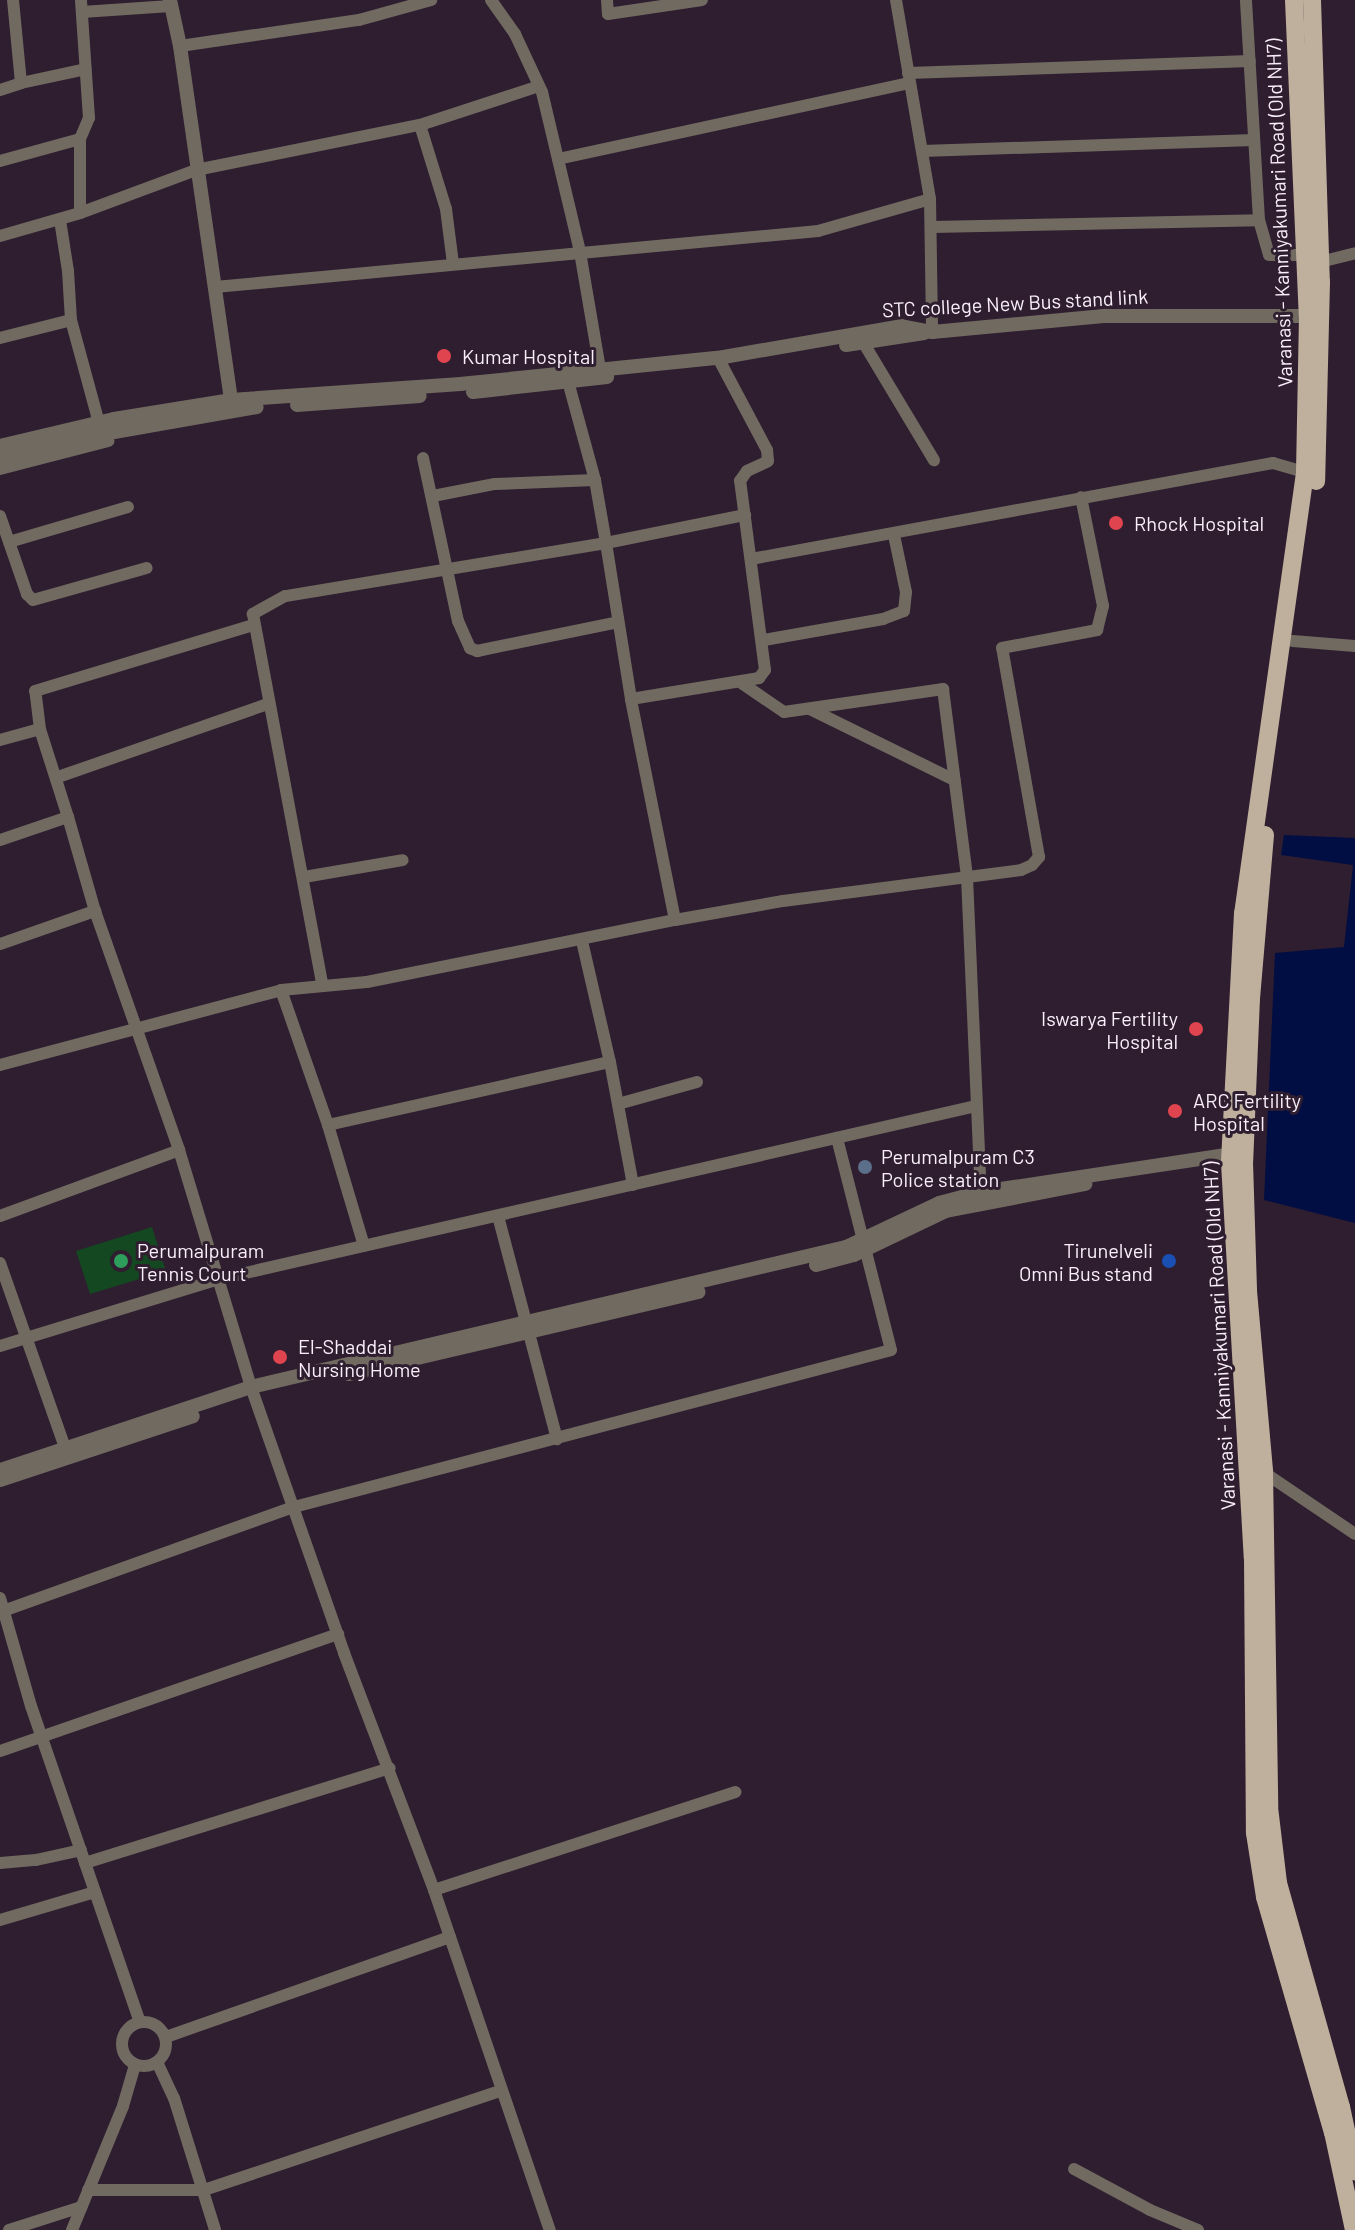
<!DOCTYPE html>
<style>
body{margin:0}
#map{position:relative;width:1355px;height:2230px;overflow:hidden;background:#2f1e2f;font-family:Barlow,sans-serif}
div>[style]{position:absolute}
.green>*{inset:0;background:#134820}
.water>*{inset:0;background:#000e43}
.minor>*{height:12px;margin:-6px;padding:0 6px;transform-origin:6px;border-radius:6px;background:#716a61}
.minor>.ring{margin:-6px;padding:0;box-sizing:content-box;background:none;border:12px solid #716a61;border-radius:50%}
.tertiary>*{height:14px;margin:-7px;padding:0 7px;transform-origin:7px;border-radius:7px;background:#716a61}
.primary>*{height:18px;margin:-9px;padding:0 9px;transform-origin:9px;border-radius:9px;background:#beb09c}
.dots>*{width:22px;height:22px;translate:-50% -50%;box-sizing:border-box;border:4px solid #2f1e2f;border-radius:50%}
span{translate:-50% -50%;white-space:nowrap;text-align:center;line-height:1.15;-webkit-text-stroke:6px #2f1e2f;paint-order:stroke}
.street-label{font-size:20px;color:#faeffa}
.poi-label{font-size:20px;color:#faeffa}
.left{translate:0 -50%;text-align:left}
.right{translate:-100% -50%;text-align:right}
</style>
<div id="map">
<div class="green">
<i style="clip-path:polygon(152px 1227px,166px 1271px,90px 1294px,76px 1251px)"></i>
</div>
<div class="water">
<i style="clip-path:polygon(1284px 835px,1355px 838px,1355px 1223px,1264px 1200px,1275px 953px,1344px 947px,1353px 865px,1281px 855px)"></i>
</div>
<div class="minor">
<i style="left:491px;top:0;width:42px;rotate:54.8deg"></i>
<i style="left:515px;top:34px;width:64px;rotate:65deg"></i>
<i style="left:542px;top:92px;width:164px;rotate:76.6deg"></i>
<i style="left:580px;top:252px;width:119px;rotate:80.3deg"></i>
<i style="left:607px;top:0;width:14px;rotate:86deg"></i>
<i style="left:608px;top:14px;width:95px;rotate:-8.5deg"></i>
<i style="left:896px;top:0;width:202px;rotate:80.3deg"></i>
<i style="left:930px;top:199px;width:133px;rotate:89.1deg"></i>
<i style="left:82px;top:12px;width:89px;rotate:-3.9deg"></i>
<i style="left:180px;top:46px;width:181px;rotate:-8.3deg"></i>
<i style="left:359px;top:20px;width:75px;rotate:-15.5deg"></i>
<i style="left:908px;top:73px;width:342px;rotate:-2deg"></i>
<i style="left:21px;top:83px;width:66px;rotate:-12.2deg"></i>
<i style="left:0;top:90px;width:22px;rotate:-18deg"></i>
<i style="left:21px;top:83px;width:83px;rotate:-95.5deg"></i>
<i style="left:420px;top:125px;width:88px;rotate:72.8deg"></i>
<i style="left:446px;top:209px;width:55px;rotate:82.7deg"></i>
<i style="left:922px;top:151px;width:332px;rotate:-1.9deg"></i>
<i style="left:558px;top:159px;width:360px;rotate:-12.2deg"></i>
<i style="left:0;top:161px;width:83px;rotate:-15.4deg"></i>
<i style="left:80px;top:213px;width:74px;rotate:-90deg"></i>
<i style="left:80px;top:139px;width:23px;rotate:-67deg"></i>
<i style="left:89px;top:118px;width:118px;rotate:-93.9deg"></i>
<i style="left:60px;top:220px;width:52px;rotate:81.1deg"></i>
<i style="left:68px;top:271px;width:49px;rotate:86.5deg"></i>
<i style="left:71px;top:320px;width:107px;rotate:74.8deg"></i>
<i style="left:1259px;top:220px;width:36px;rotate:74deg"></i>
<i style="left:1269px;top:255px;width:36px"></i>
<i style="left:932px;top:227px;width:327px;rotate:-1.2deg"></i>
<i style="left:1259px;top:220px;width:220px;rotate:-93.4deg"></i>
<i style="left:0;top:236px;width:83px;rotate:-16deg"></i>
<i style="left:80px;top:213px;width:124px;rotate:-20.3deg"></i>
<i style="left:196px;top:170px;width:228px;rotate:-11.4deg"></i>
<i style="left:420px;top:125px;width:125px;rotate:-18.1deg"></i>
<i style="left:1320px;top:262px;width:36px;rotate:-14deg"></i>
<i style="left:215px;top:287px;width:606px;rotate:-5.31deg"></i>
<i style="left:818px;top:231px;width:116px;rotate:-15.9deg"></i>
<i style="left:0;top:338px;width:73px;rotate:-14.2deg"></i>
<i style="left:863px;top:342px;width:138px;rotate:59deg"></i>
<i style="left:566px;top:374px;width:110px;rotate:74.7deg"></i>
<i style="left:595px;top:480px;width:64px;rotate:80.1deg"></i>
<i style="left:606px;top:543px;width:142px;rotate:-11.4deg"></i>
<i style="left:423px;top:458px;width:167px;rotate:77.9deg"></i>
<i style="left:458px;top:621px;width:30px;rotate:66deg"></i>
<i style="left:470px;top:648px;width:8px;rotate:23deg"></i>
<i style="left:477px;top:651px;width:144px;rotate:-11.6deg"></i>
<i style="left:0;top:469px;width:112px;rotate:-14.5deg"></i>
<i style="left:433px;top:496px;width:63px;rotate:-11deg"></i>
<i style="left:495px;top:484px;width:100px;rotate:-2.3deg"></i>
<i style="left:0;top:516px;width:83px;rotate:70.9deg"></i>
<i style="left:27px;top:594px;width:8px;rotate:45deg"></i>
<i style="left:33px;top:600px;width:118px;rotate:-15.7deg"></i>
<i style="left:9px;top:542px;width:124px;rotate:-16.4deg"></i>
<i style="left:751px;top:559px;width:531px;rotate:-10.42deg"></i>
<i style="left:1273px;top:463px;width:37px;rotate:16deg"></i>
<i style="left:764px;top:640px;width:121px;rotate:-10deg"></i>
<i style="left:883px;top:619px;width:22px;rotate:-21deg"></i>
<i style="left:904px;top:611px;width:19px;rotate:-84deg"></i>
<i style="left:906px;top:592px;width:58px;rotate:-101.9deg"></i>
<i style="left:1293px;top:641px;width:62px;rotate:4.6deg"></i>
<i style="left:740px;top:682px;width:53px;rotate:34.3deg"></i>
<i style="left:784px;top:712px;width:161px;rotate:-8.2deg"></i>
<i style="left:943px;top:689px;width:190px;rotate:82.7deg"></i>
<i style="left:967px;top:877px;width:315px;rotate:87.5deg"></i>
<i style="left:631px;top:699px;width:130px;rotate:-9.3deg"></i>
<i style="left:759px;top:678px;width:10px;rotate:-53deg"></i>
<i style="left:765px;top:670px;width:191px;rotate:-97.5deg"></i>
<i style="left:740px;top:481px;width:12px;rotate:-55deg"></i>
<i style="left:747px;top:471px;width:23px;rotate:-25deg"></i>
<i style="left:768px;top:461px;width:11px;rotate:-95deg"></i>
<i style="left:767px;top:450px;width:104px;rotate:-118deg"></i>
<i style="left:810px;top:709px;width:161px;rotate:26.2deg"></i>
<i style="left:0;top:740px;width:41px;rotate:-15.4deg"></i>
<i style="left:58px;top:777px;width:222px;rotate:-19.2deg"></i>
<i style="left:68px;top:817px;width:92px;rotate:-107.7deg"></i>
<i style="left:40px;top:729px;width:38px;rotate:-97deg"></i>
<i style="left:35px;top:691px;width:228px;rotate:-16.8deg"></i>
<i style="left:0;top:840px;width:72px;rotate:-18.7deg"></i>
<i style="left:68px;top:817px;width:98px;rotate:74deg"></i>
<i style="left:304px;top:877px;width:100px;rotate:-9.7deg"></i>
<i style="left:675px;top:920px;width:110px;rotate:-10deg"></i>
<i style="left:783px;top:901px;width:240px;rotate:-7.4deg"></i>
<i style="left:1021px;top:870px;width:12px;rotate:-24deg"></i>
<i style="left:1032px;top:865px;width:11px;rotate:-49deg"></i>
<i style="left:1039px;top:857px;width:212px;rotate:-100deg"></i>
<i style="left:1002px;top:648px;width:97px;rotate:-10.7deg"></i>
<i style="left:1097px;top:630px;width:25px;rotate:-76deg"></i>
<i style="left:1103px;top:606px;width:111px;rotate:-101.4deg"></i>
<i style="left:582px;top:941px;width:124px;rotate:77deg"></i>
<i style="left:610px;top:1062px;width:125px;rotate:79.4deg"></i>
<i style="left:0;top:944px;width:101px;rotate:-19.2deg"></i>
<i style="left:95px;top:911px;width:253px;rotate:70.6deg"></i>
<i style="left:179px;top:1150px;width:248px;rotate:73.1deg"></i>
<i style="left:251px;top:1387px;width:282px;rotate:70.7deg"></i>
<i style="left:344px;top:1653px;width:254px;rotate:69.2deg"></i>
<i style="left:434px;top:1890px;width:359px;rotate:71.2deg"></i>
<i style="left:281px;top:990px;width:143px;rotate:70.8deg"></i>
<i style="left:328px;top:1125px;width:126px;rotate:73.4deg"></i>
<i style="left:0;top:1065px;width:291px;rotate:-14.9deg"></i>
<i style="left:281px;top:990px;width:86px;rotate:-5.3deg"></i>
<i style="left:367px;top:982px;width:314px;rotate:-11.4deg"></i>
<i style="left:675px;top:920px;width:225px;rotate:-101.3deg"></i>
<i style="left:631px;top:699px;width:158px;rotate:-99.1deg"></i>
<i style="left:606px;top:543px;width:325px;rotate:170.6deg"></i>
<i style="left:285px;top:596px;width:37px;rotate:151deg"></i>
<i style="left:253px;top:614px;width:376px;rotate:79.4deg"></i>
<i style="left:618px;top:1104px;width:82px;rotate:-15.6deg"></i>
<i style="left:328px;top:1125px;width:289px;rotate:-12.6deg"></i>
<i style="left:0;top:1216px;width:191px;rotate:-20.2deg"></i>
<i style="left:498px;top:1216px;width:231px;rotate:75.2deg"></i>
<i style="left:0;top:1263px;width:196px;rotate:70.6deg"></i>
<i style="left:0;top:1346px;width:229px;rotate:-17deg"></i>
<i style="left:219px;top:1279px;width:777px;rotate:-12.87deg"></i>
<i style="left:1262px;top:1471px;width:112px;rotate:34.1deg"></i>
<i style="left:0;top:1598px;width:112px;rotate:74deg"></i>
<i style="left:31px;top:1706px;width:334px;rotate:71deg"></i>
<i style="left:0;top:1612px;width:312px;rotate:-19.7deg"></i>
<i style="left:294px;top:1507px;width:617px;rotate:-14.73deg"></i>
<i style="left:891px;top:1350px;width:219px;rotate:-104.3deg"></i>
<i style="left:0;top:1751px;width:358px;rotate:-19.1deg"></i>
<i style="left:0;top:1863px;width:36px;rotate:-5deg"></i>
<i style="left:36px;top:1860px;width:46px;rotate:-12.5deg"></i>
<i style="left:85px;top:1863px;width:319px;rotate:-17.3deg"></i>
<i style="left:434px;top:1890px;width:317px;rotate:-18deg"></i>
<i style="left:0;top:1920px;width:99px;rotate:-16.4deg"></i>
<i class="ring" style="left:122px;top:2022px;width:32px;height:32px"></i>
<i style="left:166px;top:2037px;width:301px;rotate:-19.4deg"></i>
<i style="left:157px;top:2062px;width:40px;rotate:65deg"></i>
<i style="left:174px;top:2098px;width:138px;rotate:72.7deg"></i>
<i style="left:1074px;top:2169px;width:86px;rotate:28.3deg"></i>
<i style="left:1150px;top:2210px;width:52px;rotate:22.6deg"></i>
<i style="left:88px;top:2190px;width:116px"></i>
<i style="left:204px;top:2190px;width:312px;rotate:-18.5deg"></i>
<i style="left:9px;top:2230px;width:76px;rotate:-17.7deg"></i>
<i style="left:72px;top:2230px;width:134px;rotate:-67.6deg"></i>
<i style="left:123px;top:2106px;width:43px;rotate:-73.7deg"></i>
</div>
<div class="tertiary">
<i style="left:170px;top:0;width:47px;rotate:77.7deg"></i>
<i style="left:180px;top:46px;width:365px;rotate:81.8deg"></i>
<i style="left:846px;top:345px;width:79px;rotate:-8.7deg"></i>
<i style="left:473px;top:392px;width:135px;rotate:-6.4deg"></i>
<i style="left:297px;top:405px;width:123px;rotate:-4.2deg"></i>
<i style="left:0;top:446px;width:117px;rotate:-13.3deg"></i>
<i style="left:114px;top:419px;width:119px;rotate:-9.2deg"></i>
<i style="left:231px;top:400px;width:230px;rotate:-4deg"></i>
<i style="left:460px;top:384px;width:259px;rotate:-5.8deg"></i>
<i style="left:718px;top:358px;width:186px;rotate:-9.9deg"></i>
<i style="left:901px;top:326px;width:32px;rotate:11deg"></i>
<i style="left:932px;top:332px;width:175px;rotate:-5.3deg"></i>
<i style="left:1106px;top:316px;width:211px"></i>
<i style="left:0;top:458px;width:100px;rotate:-13.3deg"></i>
<i style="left:97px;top:435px;width:162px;rotate:-9.9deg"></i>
<i style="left:816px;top:1265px;width:39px;rotate:-15deg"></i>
<i style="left:854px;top:1255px;width:102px;rotate:-25.6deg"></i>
<i style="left:946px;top:1211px;width:142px;rotate:-11deg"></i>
<i style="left:349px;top:1374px;width:359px;rotate:-13.2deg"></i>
<i style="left:0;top:1470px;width:264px;rotate:-18.3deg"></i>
<i style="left:251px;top:1387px;width:611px;rotate:-13.24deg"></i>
<i style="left:846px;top:1247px;width:103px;rotate:-25.3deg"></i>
<i style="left:939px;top:1203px;width:43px;rotate:-14.7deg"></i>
<i style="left:981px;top:1192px;width:261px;rotate:-8.6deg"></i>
<i style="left:0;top:1480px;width:203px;rotate:-18.3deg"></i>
</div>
<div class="primary">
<i style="left:1294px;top:0;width:316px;rotate:87.5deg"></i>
<i style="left:1308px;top:316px;width:157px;rotate:91.1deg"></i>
<i style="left:1305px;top:473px;width:444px;rotate:98deg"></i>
<i style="left:1243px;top:913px;width:250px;rotate:93deg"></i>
<i style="left:1230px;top:1163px;width:396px;rotate:86.7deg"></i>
<i style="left:1253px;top:1558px;width:275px;rotate:89.6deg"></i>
<i style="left:1255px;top:1833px;width:65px;rotate:81.1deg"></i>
<i style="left:1265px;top:1897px;width:245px;rotate:73.9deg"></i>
<i style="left:1333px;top:2132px;width:100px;rotate:77.9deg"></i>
<i style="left:1312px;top:0;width:282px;rotate:88.2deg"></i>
<i style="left:1321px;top:282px;width:199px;rotate:91.4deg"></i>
<i style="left:1265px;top:835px;width:164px;rotate:94.9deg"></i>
<i style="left:1251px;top:998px;width:164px;rotate:92.4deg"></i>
<i style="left:1244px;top:1162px;width:129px;rotate:88.2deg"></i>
<i style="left:1248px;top:1291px;width:181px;rotate:84.9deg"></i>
<i style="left:1264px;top:1471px;width:336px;rotate:89.1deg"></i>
<i style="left:1269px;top:1807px;width:77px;rotate:83.2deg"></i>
<i style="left:1278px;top:1883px;width:233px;rotate:74.3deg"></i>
<i style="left:1341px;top:2107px;width:66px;rotate:77.8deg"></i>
</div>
<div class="dots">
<i style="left:444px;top:356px;background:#e0444e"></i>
<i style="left:1116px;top:523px;background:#e0444e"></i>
<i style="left:1196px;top:1029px;background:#e0444e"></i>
<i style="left:1175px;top:1111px;background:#e0444e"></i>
<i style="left:865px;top:1167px;background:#5c6f8a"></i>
<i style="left:121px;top:1261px;background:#2e9e5b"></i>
<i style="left:1169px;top:1261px;background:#1a4fb4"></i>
<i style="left:280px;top:1357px;background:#e0444e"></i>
</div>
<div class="street-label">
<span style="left:1279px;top:213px;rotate:-92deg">Varanasi - Kanniyakumari Road (Old NH7)</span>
<span style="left:1015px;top:303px;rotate:-3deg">STC college New Bus stand link</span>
<span style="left:1219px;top:1336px;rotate:-93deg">Varanasi - Kanniyakumari Road (Old NH7)</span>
</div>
<div class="poi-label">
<span class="left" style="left:462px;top:356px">Kumar Hospital</span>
<span class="left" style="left:1134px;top:523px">Rhock Hospital</span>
<span class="right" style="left:1178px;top:1030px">Iswarya Fertility<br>Hospital</span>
<span class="left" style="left:1193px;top:1112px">ARC Fertility<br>Hospital</span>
<span class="left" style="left:881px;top:1168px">Perumalpuram C3<br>Police station</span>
<span class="left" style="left:137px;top:1262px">Perumalpuram<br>Tennis Court</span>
<span class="right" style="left:1153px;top:1262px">Tirunelveli<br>Omni Bus stand</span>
<span class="left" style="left:298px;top:1358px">El-Shaddai<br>Nursing Home</span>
</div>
</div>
